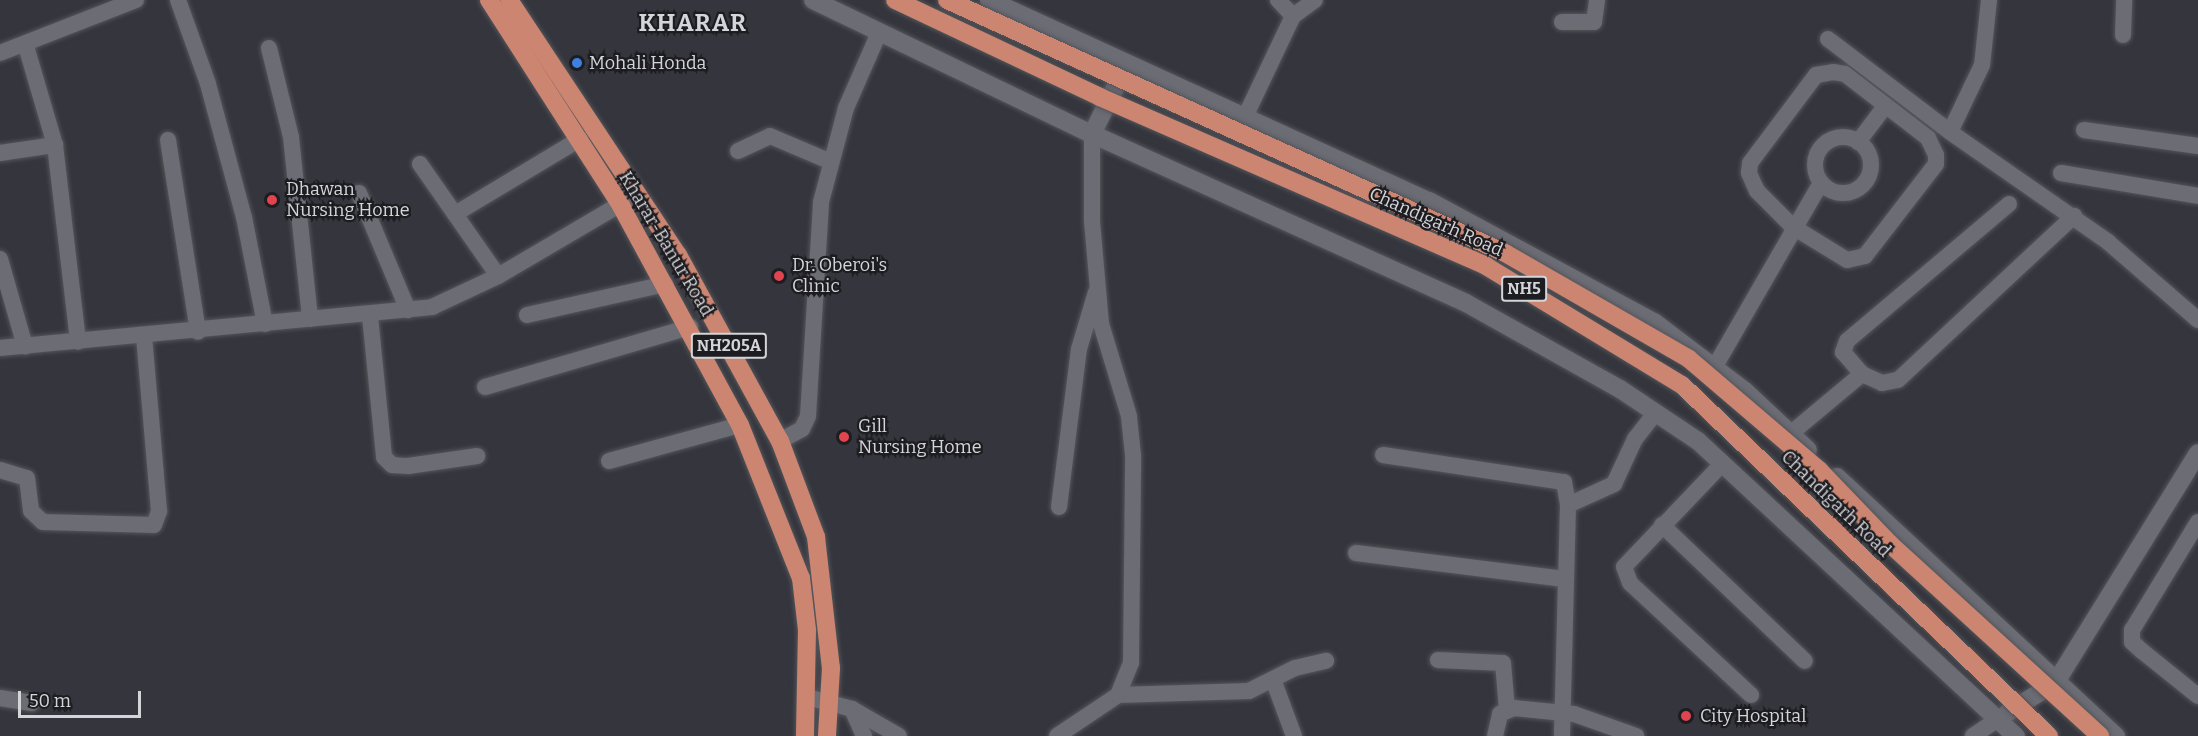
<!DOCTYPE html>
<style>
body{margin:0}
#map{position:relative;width:2198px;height:736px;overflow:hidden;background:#35363d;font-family:Bitter,serif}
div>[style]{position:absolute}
.roads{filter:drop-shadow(0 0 2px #54545a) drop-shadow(0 0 2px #54545a)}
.street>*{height:16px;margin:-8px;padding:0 8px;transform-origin:8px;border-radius:8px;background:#6b6c74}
.street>.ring{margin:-8px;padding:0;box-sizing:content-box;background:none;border:16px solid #6b6c74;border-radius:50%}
.secondary>*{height:18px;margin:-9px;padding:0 9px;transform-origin:9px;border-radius:9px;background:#6b6c74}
.highway>*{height:18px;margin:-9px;padding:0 9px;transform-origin:9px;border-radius:9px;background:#cb8571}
.bridges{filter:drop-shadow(0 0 2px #54545a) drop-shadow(0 0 2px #54545a)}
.highway-bridge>*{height:18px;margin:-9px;padding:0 9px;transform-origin:9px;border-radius:9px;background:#cb8571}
.dots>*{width:16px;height:16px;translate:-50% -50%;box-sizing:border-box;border:3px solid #1d1d21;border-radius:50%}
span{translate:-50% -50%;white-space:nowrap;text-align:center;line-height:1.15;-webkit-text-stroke:4.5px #1d1d21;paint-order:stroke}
.shield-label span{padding:2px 4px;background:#1d1d21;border:2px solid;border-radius:4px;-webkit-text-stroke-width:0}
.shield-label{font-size:16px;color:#d4d5d9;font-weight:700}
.poi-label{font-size:18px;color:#d4d5d9}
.left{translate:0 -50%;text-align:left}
.street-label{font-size:18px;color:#d4d5d9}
.district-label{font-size:24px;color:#d4d5d9;font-weight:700;letter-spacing:1.5px}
.scale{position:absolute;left:18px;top:691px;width:123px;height:27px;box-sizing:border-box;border:3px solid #d4d5d9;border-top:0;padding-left:8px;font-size:18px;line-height:21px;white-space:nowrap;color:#d4d5d9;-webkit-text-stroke:4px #1d1d21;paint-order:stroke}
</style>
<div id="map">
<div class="roads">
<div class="street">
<i style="left:178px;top:0;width:89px;rotate:70.3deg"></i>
<i style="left:208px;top:84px;width:138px;rotate:74.9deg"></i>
<i style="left:244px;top:217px;width:109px;rotate:78.9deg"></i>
<i style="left:1989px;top:0;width:65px;rotate:96.1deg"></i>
<i style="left:1982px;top:65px;width:74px;rotate:115.5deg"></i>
<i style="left:1950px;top:132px;width:193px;rotate:34.8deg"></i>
<i style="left:2108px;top:242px;width:119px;rotate:40.9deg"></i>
<i style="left:1293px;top:16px;width:27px;rotate:-36deg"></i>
<i style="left:1562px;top:22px;width:32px"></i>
<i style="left:1594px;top:22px;width:22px;rotate:-82deg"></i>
<i style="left:2123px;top:35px;width:35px;rotate:-88deg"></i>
<i style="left:1828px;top:39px;width:153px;rotate:37.3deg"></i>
<i style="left:26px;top:46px;width:103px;rotate:73.7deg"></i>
<i style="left:55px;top:145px;width:198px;rotate:83.3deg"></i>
<i style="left:269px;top:48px;width:92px;rotate:76.1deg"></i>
<i style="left:291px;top:137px;width:183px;rotate:84deg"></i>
<i style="left:0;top:53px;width:146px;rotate:-21.3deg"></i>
<i style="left:1833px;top:72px;width:12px;rotate:9deg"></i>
<i style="left:1845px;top:74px;width:105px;rotate:37.6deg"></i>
<i style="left:1928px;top:138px;width:19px;rotate:65deg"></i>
<i style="left:1936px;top:155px;width:9px;rotate:90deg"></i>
<i style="left:1936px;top:164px;width:116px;rotate:127.7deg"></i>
<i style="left:1865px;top:256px;width:18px;rotate:167deg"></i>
<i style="left:1847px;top:260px;width:63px;rotate:-148.6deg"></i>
<i style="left:1793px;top:227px;width:51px;rotate:-135deg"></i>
<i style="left:1757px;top:191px;width:20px;rotate:-114deg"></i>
<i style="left:1749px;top:173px;width:10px;rotate:-84deg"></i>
<i style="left:1750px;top:163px;width:110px;rotate:-53.1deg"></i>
<i style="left:1816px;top:75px;width:17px;rotate:-10deg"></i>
<i style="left:1245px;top:117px;width:112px;rotate:-64.6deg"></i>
<i style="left:1293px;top:16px;width:22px;rotate:-133deg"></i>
<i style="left:2084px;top:130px;width:115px;rotate:8deg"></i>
<i class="ring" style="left:1815px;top:137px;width:40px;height:40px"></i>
<i style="left:168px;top:140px;width:194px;rotate:81.1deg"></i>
<i style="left:1858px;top:142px;width:46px;rotate:-52.9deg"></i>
<i style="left:738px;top:151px;width:35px;rotate:-25deg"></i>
<i style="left:770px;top:136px;width:64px;rotate:23deg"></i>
<i style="left:0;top:153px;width:56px;rotate:-8.3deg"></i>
<i style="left:420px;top:164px;width:136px;rotate:55.1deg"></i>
<i style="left:2061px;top:173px;width:139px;rotate:9.5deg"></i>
<i style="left:359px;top:193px;width:127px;rotate:67.3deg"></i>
<i style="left:2009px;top:204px;width:212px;rotate:139.8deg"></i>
<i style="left:1847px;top:341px;width:12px;rotate:110deg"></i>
<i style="left:1843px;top:352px;width:29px;rotate:49deg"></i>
<i style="left:1862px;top:374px;width:22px;rotate:24deg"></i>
<i style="left:1882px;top:383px;width:16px;rotate:-11deg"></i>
<i style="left:1898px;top:380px;width:241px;rotate:-43deg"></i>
<i style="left:455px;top:214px;width:146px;rotate:-31deg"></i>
<i style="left:0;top:259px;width:91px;rotate:74deg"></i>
<i style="left:527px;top:315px;width:142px;rotate:-12.6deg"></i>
<i style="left:370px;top:316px;width:142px;rotate:84.3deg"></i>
<i style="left:384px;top:457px;width:11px;rotate:45deg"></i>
<i style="left:392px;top:465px;width:16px;rotate:4deg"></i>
<i style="left:408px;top:466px;width:70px;rotate:-8.2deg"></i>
<i style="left:0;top:348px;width:434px;rotate:-5.4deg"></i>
<i style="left:432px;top:307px;width:73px;rotate:-25.2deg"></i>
<i style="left:498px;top:276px;width:162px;rotate:-30.4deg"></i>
<i style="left:1714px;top:368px;width:214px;rotate:-60deg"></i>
<i style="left:485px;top:387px;width:214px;rotate:-16.3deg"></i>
<i style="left:1790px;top:434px;width:94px;rotate:-39.8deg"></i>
<i style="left:780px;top:441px;width:25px;rotate:-29deg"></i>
<i style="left:802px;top:429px;width:14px;rotate:-65deg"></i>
<i style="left:808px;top:416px;width:214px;rotate:-86.5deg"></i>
<i style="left:821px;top:202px;width:97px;rotate:-75.1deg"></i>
<i style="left:846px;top:108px;width:82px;rotate:-66.3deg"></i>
<i style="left:1383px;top:455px;width:183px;rotate:8.5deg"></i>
<i style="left:1564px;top:482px;width:23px;rotate:80deg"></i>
<i style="left:1568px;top:505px;width:231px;rotate:91.5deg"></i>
<i style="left:609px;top:461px;width:136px;rotate:-15.4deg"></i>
<i style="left:1722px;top:464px;width:142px;rotate:133.6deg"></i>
<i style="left:1624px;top:567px;width:17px;rotate:69deg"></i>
<i style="left:1630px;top:583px;width:165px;rotate:42.8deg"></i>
<i style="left:0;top:470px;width:28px;rotate:17deg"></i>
<i style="left:27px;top:478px;width:33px;rotate:83deg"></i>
<i style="left:31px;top:511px;width:16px;rotate:43deg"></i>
<i style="left:43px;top:522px;width:111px;rotate:1.5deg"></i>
<i style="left:154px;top:525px;width:15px;rotate:-70deg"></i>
<i style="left:159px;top:511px;width:176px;rotate:-94.9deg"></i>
<i style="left:1568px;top:505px;width:51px;rotate:-24.5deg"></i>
<i style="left:1614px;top:484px;width:50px;rotate:-65deg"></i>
<i style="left:1635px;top:439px;width:33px;rotate:-52deg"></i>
<i style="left:1059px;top:507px;width:159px;rotate:-82.8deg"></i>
<i style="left:1079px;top:349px;width:59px;rotate:-73.4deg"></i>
<i style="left:2198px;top:522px;width:127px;rotate:121.4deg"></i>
<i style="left:2132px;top:630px;width:12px;rotate:90deg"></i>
<i style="left:2132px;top:642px;width:13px;rotate:42deg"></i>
<i style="left:2142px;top:651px;width:72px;rotate:38.8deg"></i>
<i style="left:1662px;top:525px;width:197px;rotate:43.6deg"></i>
<i style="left:1356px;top:553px;width:210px;rotate:7.1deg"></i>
<i style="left:1438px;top:660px;width:65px;rotate:2.6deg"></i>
<i style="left:1503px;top:663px;width:47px;rotate:85.1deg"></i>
<i style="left:1274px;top:682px;width:58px;rotate:69.7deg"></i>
<i style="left:1118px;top:695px;width:131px;rotate:-1.7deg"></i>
<i style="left:1249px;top:691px;width:51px;rotate:-26.6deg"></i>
<i style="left:1295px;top:668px;width:32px;rotate:-13deg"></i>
<i style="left:807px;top:697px;width:47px;rotate:14.9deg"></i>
<i style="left:852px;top:709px;width:54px;rotate:29.9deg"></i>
<i style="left:0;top:698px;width:32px;rotate:9deg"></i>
<i style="left:852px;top:709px;width:30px;rotate:66deg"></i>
<i style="left:1057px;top:736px;width:73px;rotate:-33.9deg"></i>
<i style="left:1118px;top:695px;width:35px;rotate:-68deg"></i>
<i style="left:1131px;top:663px;width:208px;rotate:-89.4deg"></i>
<i style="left:1133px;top:455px;width:39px;rotate:-96deg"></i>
<i style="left:1129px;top:416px;width:96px;rotate:-106.9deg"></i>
<i style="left:1101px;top:324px;width:103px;rotate:-95deg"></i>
<i style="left:1092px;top:221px;width:87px;rotate:-90deg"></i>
<i style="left:1495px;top:736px;width:23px;rotate:-77deg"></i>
<i style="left:1500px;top:714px;width:15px;rotate:-23deg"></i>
<i style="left:1514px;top:708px;width:60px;rotate:5.7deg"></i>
<i style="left:1574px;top:714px;width:66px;rotate:19.5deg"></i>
<i style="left:1973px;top:736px;width:30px;rotate:-34deg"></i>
</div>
<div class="secondary">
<i style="left:813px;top:0;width:310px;rotate:25.7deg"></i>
<i style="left:1092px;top:134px;width:410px;rotate:24.3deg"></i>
<i style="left:1466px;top:303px;width:176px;rotate:29.2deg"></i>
<i style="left:1620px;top:389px;width:94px;rotate:33.7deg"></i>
<i style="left:1698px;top:441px;width:434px;rotate:42.9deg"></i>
<i style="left:989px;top:0;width:484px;rotate:24.6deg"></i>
<i style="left:1429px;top:201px;width:255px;rotate:28.3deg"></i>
<i style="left:1654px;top:322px;width:114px;rotate:37.2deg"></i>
<i style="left:1745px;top:391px;width:86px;rotate:43.1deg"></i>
<i style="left:1092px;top:134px;width:76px;rotate:-63.4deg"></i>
<i style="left:1837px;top:477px;width:381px;rotate:42.9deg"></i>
<i style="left:2007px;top:713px;width:58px;rotate:-32.3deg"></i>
<i style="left:2056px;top:682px;width:269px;rotate:-58.2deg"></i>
</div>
<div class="highway">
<i style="left:489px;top:0;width:245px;rotate:57.3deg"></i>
<i style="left:621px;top:206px;width:249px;rotate:61.5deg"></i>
<i style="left:740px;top:425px;width:165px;rotate:68.3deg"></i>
<i style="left:801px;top:578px;width:52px;rotate:83.4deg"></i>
<i style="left:807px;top:630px;width:106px;rotate:91.1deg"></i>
<i style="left:509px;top:0;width:306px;rotate:56.5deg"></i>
<i style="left:678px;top:255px;width:212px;rotate:61.3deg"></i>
<i style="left:780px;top:441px;width:103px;rotate:69.4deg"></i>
<i style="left:816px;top:537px;width:132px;rotate:83.5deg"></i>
<i style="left:831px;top:668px;width:68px;rotate:93.4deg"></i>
</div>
</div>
<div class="bridges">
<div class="highway-bridge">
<i style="left:895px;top:0;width:227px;rotate:25.3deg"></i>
<i style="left:1100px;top:97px;width:421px;rotate:23.6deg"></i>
<i style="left:1486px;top:266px;width:229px;rotate:31.3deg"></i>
<i style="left:1682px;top:385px;width:508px;rotate:43.72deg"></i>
<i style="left:947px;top:0;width:613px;rotate:24.39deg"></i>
<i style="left:1505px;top:253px;width:212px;rotate:29.9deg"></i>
<i style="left:1689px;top:359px;width:171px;rotate:40.5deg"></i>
<i style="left:1819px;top:470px;width:103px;rotate:46.2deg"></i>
<i style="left:1890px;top:544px;width:285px;rotate:42.4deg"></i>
</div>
</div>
<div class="dots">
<i style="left:577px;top:63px;background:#3f7fe0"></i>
<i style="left:272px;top:200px;background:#e0444e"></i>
<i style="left:779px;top:276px;background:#e0444e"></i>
<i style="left:844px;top:437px;background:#e0444e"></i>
<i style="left:1686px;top:716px;background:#e0444e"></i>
</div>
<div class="shield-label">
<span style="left:1524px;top:289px">NH5</span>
<span style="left:729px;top:346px">NH205A</span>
</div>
<div class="poi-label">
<span class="left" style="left:589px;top:63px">Mohali Honda</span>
<span class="left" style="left:286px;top:200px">Dhawan<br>Nursing Home</span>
<span class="left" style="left:792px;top:276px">Dr. Oberoi's<br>Clinic</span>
<span class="left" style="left:858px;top:437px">Gill<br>Nursing Home</span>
<span class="left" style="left:1700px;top:716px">City Hospital</span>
</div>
<div class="street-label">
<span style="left:1436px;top:222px;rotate:24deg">Chandigarh Road</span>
<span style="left:666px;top:244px;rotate:59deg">Kharar-Banur Road</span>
<span style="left:1836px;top:504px;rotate:44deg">Chandigarh Road</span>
</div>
<div class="district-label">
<span style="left:693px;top:24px">KHARAR</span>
</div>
<div class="scale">50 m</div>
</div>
